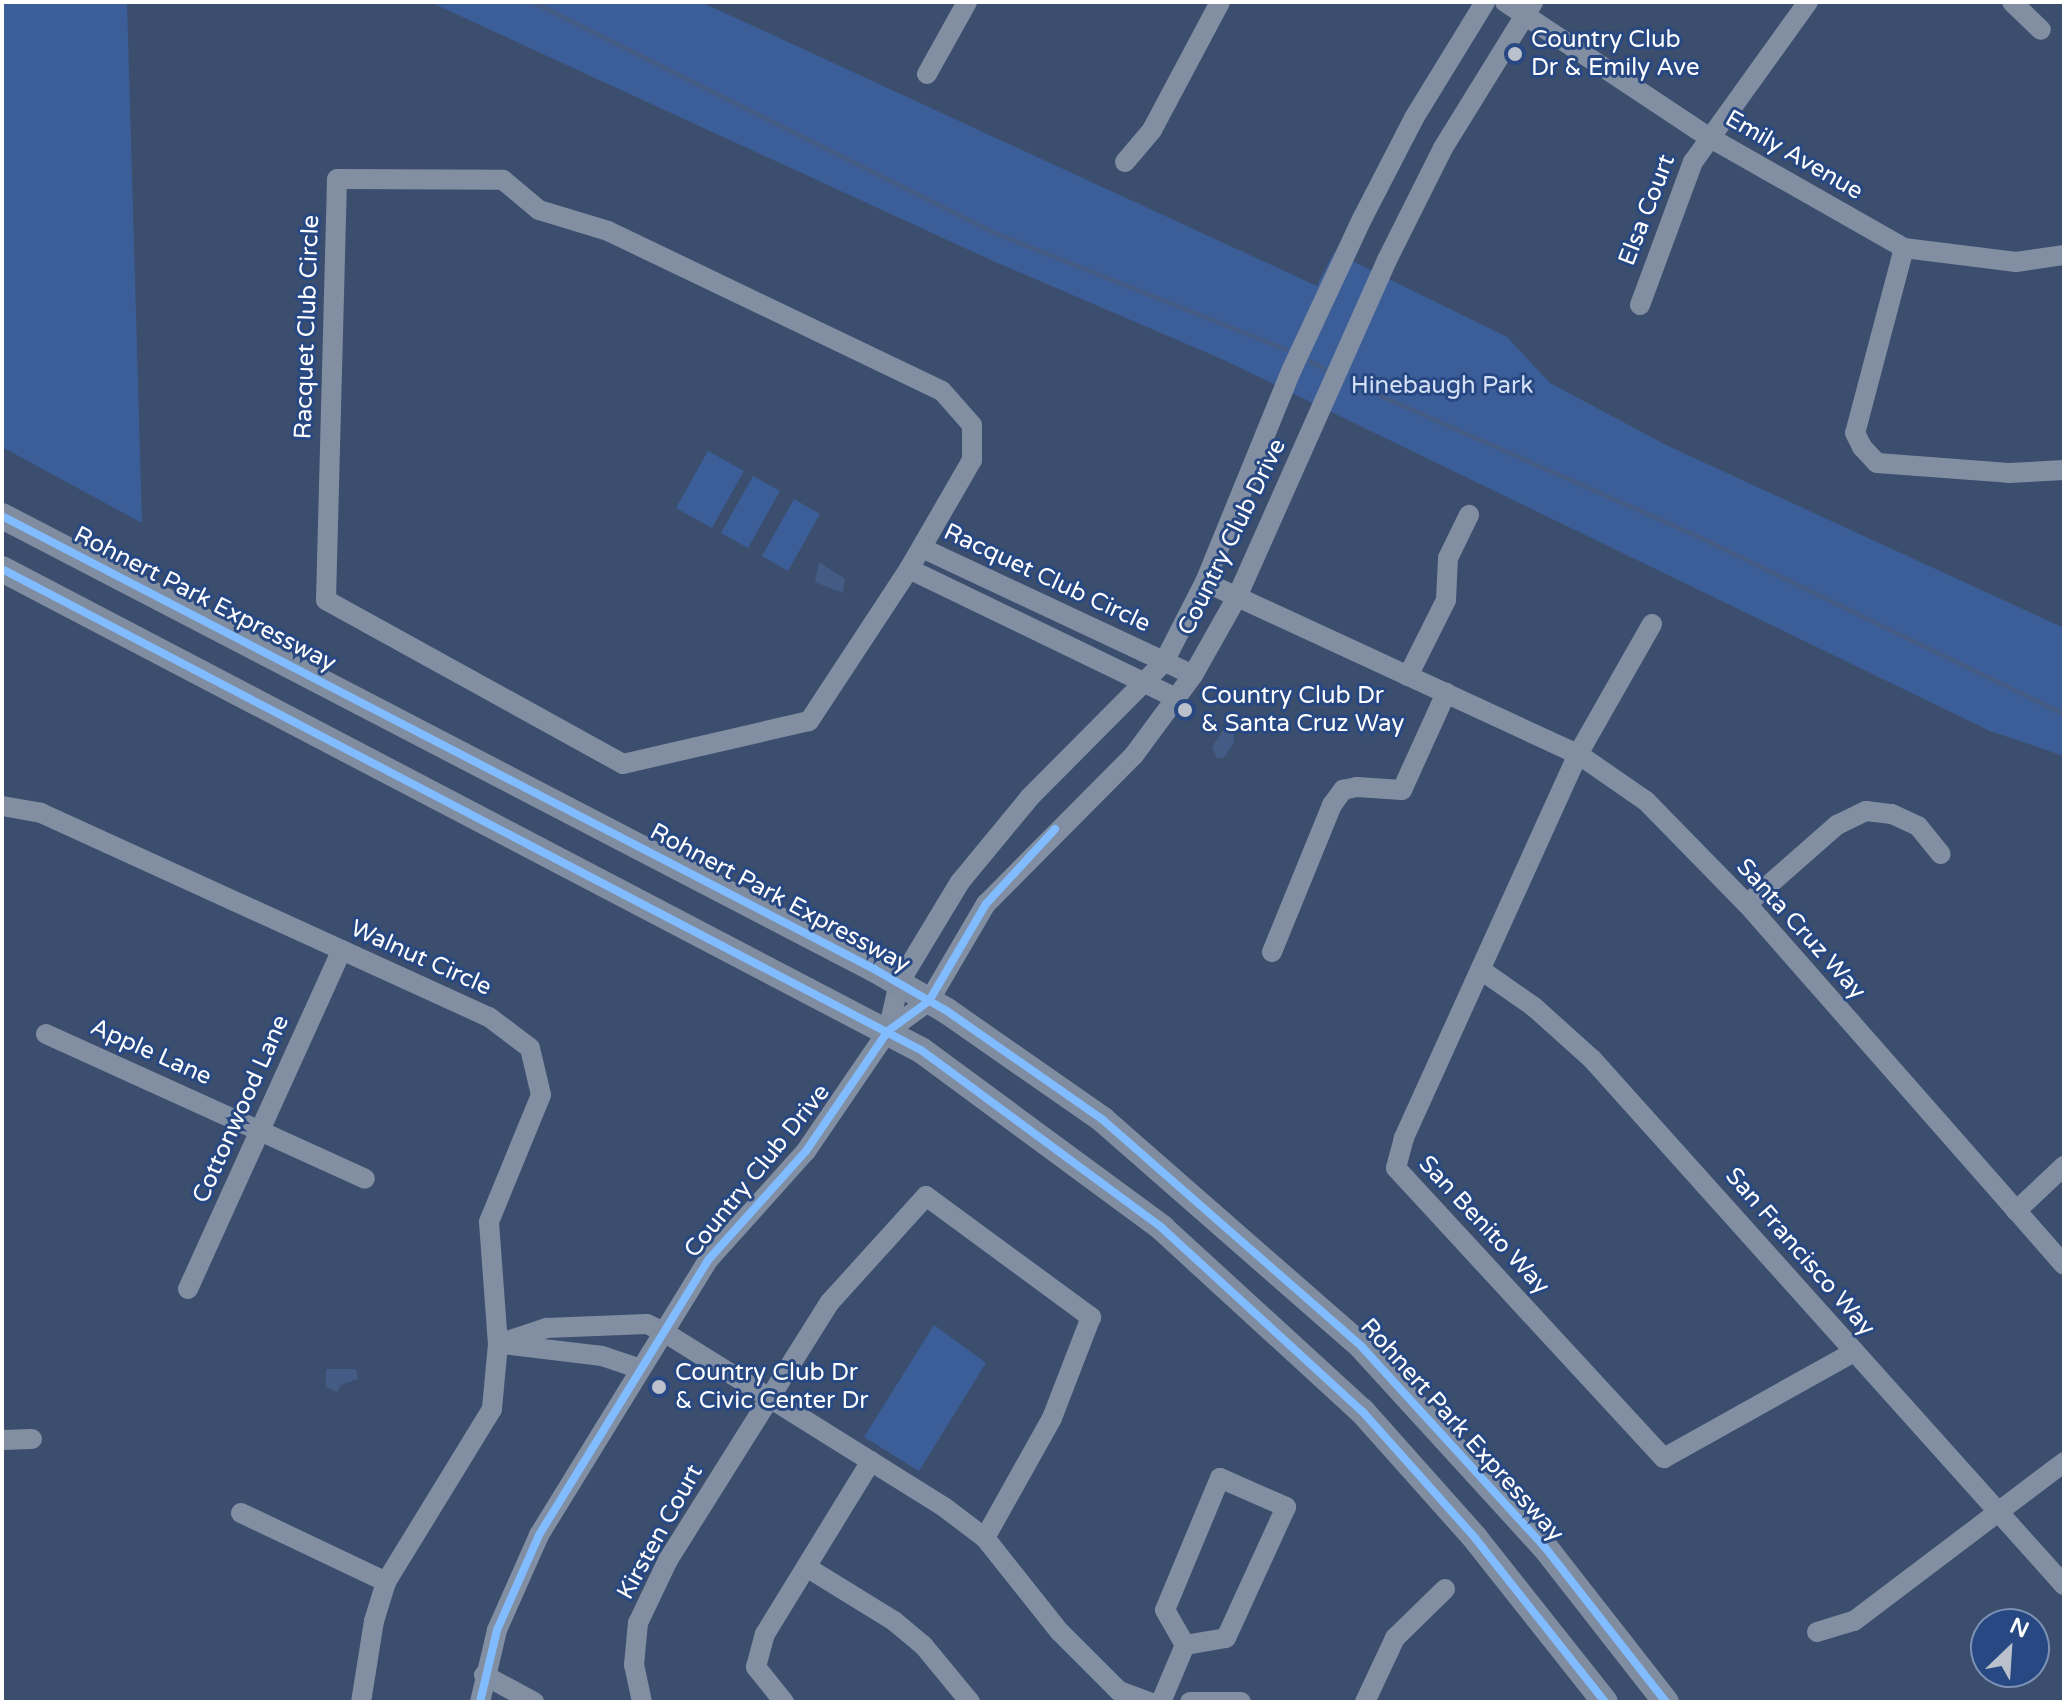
<!DOCTYPE html>
<style>
body{margin:0}
#map{position:relative;width:2066px;height:1704px;overflow:hidden;background:#3c4e6d;font-family:"Varela Round",sans-serif}
div>[style]{position:absolute}
.green>*{inset:0;background:#3c5e98}
.water>*{inset:0;background:#445c85}
.stream>*{height:5px;margin:-2.5px;padding:0 2.5px;transform-origin:2.5px;border-radius:2.5px;background:#445c85}
.minor>*{height:20px;margin:-10px;padding:0 10px;transform-origin:10px;border-radius:10px;background:#828fa3}
.major>*{height:26px;margin:-13px;padding:0 13px;transform-origin:13px;border-radius:13px;background:#808da1}
.cycleway>*{height:8px;margin:-4px;padding:0 4px;transform-origin:4px;border-radius:4px;background:#80bcff}
.dots>*{width:22px;height:22px;translate:-50% -50%;box-sizing:border-box;border:4px solid #274882;border-radius:50%}
span{translate:-50% -50%;white-space:nowrap;text-align:center;line-height:1.15;-webkit-text-stroke:6px #274882;paint-order:stroke}
.poi-label{font-size:24px;color:#fff}
.left{translate:0 -50%;text-align:left}
.street-label{font-size:24px;color:#fff}
.park-label{font-size:24px;color:#d3e0f5}
.frame{position:absolute;inset:0;border:4px solid #fff;pointer-events:none}
.north{position:absolute;left:1970px;top:1608px;width:80px;height:80px;box-sizing:border-box;background:#274882;border:2px solid #7d91b4;border-radius:50%;rotate:25deg;font-size:22px;font-weight:700;line-height:32px;text-align:center;color:#fff}
.north::after{content:'';display:block;margin:auto;width:28px;height:36px;background:#bbc1cc;clip-path:polygon(50% 0,100% 100%,50% 72%,0 100%)}
</style>
<div id="map">
<div class="green">
<i style="clip-path:polygon(2px 2px,127px 2px,142px 523px,2px 447px)"></i>
<i style="clip-path:polygon(430px 2px,701px 2px,1317px 286px,1334px 252px,1507px 337px,1550px 383px,1666px 445px,2064px 628px,2064px 756px,1990px 731px,1224px 360px,993px 261px)"></i>
<i style="clip-path:polygon(708px 451px,744px 471px,712px 528px,676px 508px)"></i>
<i style="clip-path:polygon(753px 476px,780px 491px,748px 548px,721px 533px)"></i>
<i style="clip-path:polygon(794px 499px,820px 514px,788px 571px,762px 556px)"></i>
<i style="clip-path:polygon(934px 1325px,986px 1363px,919px 1471px,864px 1437px)"></i>
</div>
<div class="water">
<i style="clip-path:polygon(819px 562px,845px 579px,843px 593px,815px 582px)"></i>
<i style="clip-path:polygon(1226px 726px,1234px 728px,1234px 742px,1224px 758px,1217px 758px,1212px 747px)"></i>
<i style="clip-path:polygon(326px 1369px,356px 1369px,358px 1379px,341px 1385px,337px 1392px,326px 1387px)"></i>
</div>
<div class="stream">
<i style="left:533px;top:2px;width:514px;rotate:26.57deg"></i>
<i style="left:993px;top:232px;width:315px;rotate:21.8deg"></i>
<i style="left:1310px;top:361px;width:23px;rotate:29deg"></i>
<i style="left:1352px;top:383px;width:371px;rotate:23.9deg"></i>
<i style="left:1691px;top:533px;width:415px;rotate:25.9deg"></i>
</div>
<div class="minor">
<i style="left:1505px;top:2px;width:242px;rotate:33.6deg"></i>
<i style="left:1707px;top:136px;width:227px;rotate:29.6deg"></i>
<i style="left:1904px;top:248px;width:113px;rotate:7.1deg"></i>
<i style="left:2016px;top:262px;width:49px;rotate:-8.3deg"></i>
<i style="left:2012px;top:2px;width:40px;rotate:44deg"></i>
<i style="left:927px;top:74px;width:82px;rotate:-60.9deg"></i>
<i style="left:1125px;top:162px;width:42px;rotate:-49.8deg"></i>
<i style="left:1152px;top:130px;width:145px;rotate:-62deg"></i>
<i style="left:337px;top:179px;width:166px;rotate:0.3deg"></i>
<i style="left:503px;top:180px;width:47px;rotate:39.8deg"></i>
<i style="left:539px;top:210px;width:72px;rotate:16.9deg"></i>
<i style="left:608px;top:231px;width:370px;rotate:25.6deg"></i>
<i style="left:942px;top:391px;width:45px;rotate:48.6deg"></i>
<i style="left:972px;top:425px;width:35px;rotate:90deg"></i>
<i style="left:972px;top:460px;width:126px;rotate:120deg"></i>
<i style="left:909px;top:569px;width:182px;rotate:123.3deg"></i>
<i style="left:809px;top:721px;width:191px;rotate:167deg"></i>
<i style="left:623px;top:764px;width:339px;rotate:-151.1deg"></i>
<i style="left:326px;top:600px;width:421px;rotate:-88.5deg"></i>
<i style="left:1904px;top:248px;width:191px;rotate:104.8deg"></i>
<i style="left:1855px;top:433px;width:16px;rotate:63deg"></i>
<i style="left:1862px;top:447px;width:22px;rotate:47deg"></i>
<i style="left:1877px;top:463px;width:132px;rotate:4.3deg"></i>
<i style="left:2009px;top:473px;width:55px;rotate:-3.1deg"></i>
<i style="left:1640px;top:305px;width:153px;rotate:-69.7deg"></i>
<i style="left:1693px;top:162px;width:197px;rotate:-54.3deg"></i>
<i style="left:922px;top:548px;width:299px;rotate:25.1deg"></i>
<i style="left:909px;top:569px;width:297px;rotate:25.8deg"></i>
<i style="left:1205px;top:582px;width:411px;rotate:24.8deg"></i>
<i style="left:1578px;top:754px;width:83px;rotate:34.7deg"></i>
<i style="left:1646px;top:801px;width:144px;rotate:45.6deg"></i>
<i style="left:1747px;top:904px;width:480px;rotate:48.7deg"></i>
<i style="left:1652px;top:624px;width:150px;rotate:119.6deg"></i>
<i style="left:1578px;top:754px;width:422px;rotate:114.4deg"></i>
<i style="left:1404px;top:1138px;width:31px;rotate:105deg"></i>
<i style="left:1396px;top:1168px;width:395px;rotate:47.3deg"></i>
<i style="left:1664px;top:1458px;width:218px;rotate:-29.2deg"></i>
<i style="left:1408px;top:676px;width:85px;rotate:-63.4deg"></i>
<i style="left:1446px;top:600px;width:42px;rotate:-87.3deg"></i>
<i style="left:1448px;top:558px;width:48px;rotate:-64deg"></i>
<i style="left:2px;top:806px;width:40px;rotate:10deg"></i>
<i style="left:41px;top:813px;width:492px;rotate:24.5deg"></i>
<i style="left:489px;top:1017px;width:51px;rotate:37.1deg"></i>
<i style="left:530px;top:1048px;width:48px;rotate:76.8deg"></i>
<i style="left:541px;top:1095px;width:137px;rotate:112.3deg"></i>
<i style="left:489px;top:1222px;width:122px;rotate:85.8deg"></i>
<i style="left:498px;top:1344px;width:65px;rotate:95.3deg"></i>
<i style="left:492px;top:1409px;width:203px;rotate:121.5deg"></i>
<i style="left:386px;top:1582px;width:41px;rotate:107.1deg"></i>
<i style="left:374px;top:1621px;width:82px;rotate:99.1deg"></i>
<i style="left:1747px;top:904px;width:120px;rotate:-41.3deg"></i>
<i style="left:1837px;top:825px;width:32px;rotate:-26deg"></i>
<i style="left:1866px;top:811px;width:26px;rotate:7deg"></i>
<i style="left:1892px;top:814px;width:29px;rotate:25deg"></i>
<i style="left:1918px;top:826px;width:36px;rotate:51deg"></i>
<i style="left:1272px;top:952px;width:159px;rotate:-67.8deg"></i>
<i style="left:1332px;top:805px;width:19px;rotate:-54deg"></i>
<i style="left:1343px;top:790px;width:14px;rotate:-12deg"></i>
<i style="left:1357px;top:787px;width:45px;rotate:3.8deg"></i>
<i style="left:1402px;top:790px;width:107px;rotate:-65.6deg"></i>
<i style="left:1481px;top:970px;width:65px;rotate:34.9deg"></i>
<i style="left:1534px;top:1007px;width:78px;rotate:41.9deg"></i>
<i style="left:1592px;top:1059px;width:707px;rotate:48.1deg"></i>
<i style="left:888px;top:1031px;width:49px;rotate:-77.1deg"></i>
<i style="left:899px;top:983px;width:118px;rotate:-58.9deg"></i>
<i style="left:960px;top:882px;width:110px;rotate:-50.5deg"></i>
<i style="left:1030px;top:797px;width:190px;rotate:-45.2deg"></i>
<i style="left:1164px;top:662px;width:90px;rotate:-62.9deg"></i>
<i style="left:1205px;top:582px;width:230px;rotate:-67.8deg"></i>
<i style="left:1292px;top:369px;width:168px;rotate:-65deg"></i>
<i style="left:1363px;top:217px;width:111px;rotate:-62.7deg"></i>
<i style="left:1414px;top:118px;width:136px;rotate:-58.5deg"></i>
<i style="left:46px;top:1034px;width:350px;rotate:24.4deg"></i>
<i style="left:2016px;top:1211px;width:66px;rotate:-43.2deg"></i>
<i style="left:188px;top:1289px;width:372px;rotate:-65.6deg"></i>
<i style="left:498px;top:1344px;width:51px;rotate:-18.4deg"></i>
<i style="left:546px;top:1328px;width:101px;rotate:-2.3deg"></i>
<i style="left:647px;top:1324px;width:19px;rotate:25deg"></i>
<i style="left:664px;top:1332px;width:330px;rotate:32deg"></i>
<i style="left:944px;top:1507px;width:51px;rotate:37.1deg"></i>
<i style="left:985px;top:1538px;width:119px;rotate:51.5deg"></i>
<i style="left:1059px;top:1631px;width:85px;rotate:45deg"></i>
<i style="left:1119px;top:1691px;width:33px;rotate:20deg"></i>
<i style="left:502px;top:1344px;width:101px;rotate:6.8deg"></i>
<i style="left:602px;top:1356px;width:41px;rotate:18.4deg"></i>
<i style="left:2px;top:1440px;width:30px;rotate:-2deg"></i>
<i style="left:1220px;top:1478px;width:72px;rotate:23.7deg"></i>
<i style="left:1286px;top:1507px;width:144px;rotate:114.6deg"></i>
<i style="left:1226px;top:1638px;width:42px;rotate:170.3deg"></i>
<i style="left:1185px;top:1645px;width:40px;rotate:-119.7deg"></i>
<i style="left:1165px;top:1610px;width:143px;rotate:-67.4deg"></i>
<i style="left:241px;top:1513px;width:161px;rotate:25.4deg"></i>
<i style="left:808px;top:1568px;width:101px;rotate:31.6deg"></i>
<i style="left:894px;top:1621px;width:38px;rotate:40deg"></i>
<i style="left:923px;top:1645px;width:74px;rotate:50.5deg"></i>
<i style="left:1817px;top:1632px;width:39px;rotate:-17deg"></i>
<i style="left:1854px;top:1621px;width:263px;rotate:-37.1deg"></i>
<i style="left:484px;top:1675px;width:57px;rotate:28.4deg"></i>
<i style="left:480px;top:1702px;width:74px;rotate:-76.7deg"></i>
<i style="left:497px;top:1630px;width:104px;rotate:-66.1deg"></i>
<i style="left:539px;top:1535px;width:324px;rotate:-58.4deg"></i>
<i style="left:709px;top:1259px;width:145px;rotate:-48.1deg"></i>
<i style="left:806px;top:1151px;width:145px;rotate:-55.7deg"></i>
<i style="left:888px;top:1031px;width:51px;rotate:-36.2deg"></i>
<i style="left:929px;top:1001px;width:113px;rotate:-59.6deg"></i>
<i style="left:986px;top:904px;width:210px;rotate:-45.2deg"></i>
<i style="left:1134px;top:755px;width:99px;rotate:-53.6deg"></i>
<i style="left:1193px;top:675px;width:90px;rotate:-60.6deg"></i>
<i style="left:1237px;top:597px;width:369px;rotate:-66deg"></i>
<i style="left:1387px;top:260px;width:125px;rotate:-63.4deg"></i>
<i style="left:1443px;top:148px;width:172px;rotate:-58.3deg"></i>
<i style="left:642px;top:1702px;width:38px;rotate:-102deg"></i>
<i style="left:634px;top:1665px;width:42px;rotate:-84.6deg"></i>
<i style="left:638px;top:1623px;width:70px;rotate:-64.5deg"></i>
<i style="left:668px;top:1560px;width:305px;rotate:-57.9deg"></i>
<i style="left:830px;top:1302px;width:143px;rotate:-47.8deg"></i>
<i style="left:926px;top:1196px;width:205px;rotate:36.3deg"></i>
<i style="left:1091px;top:1317px;width:108px;rotate:111.1deg"></i>
<i style="left:1052px;top:1418px;width:137px;rotate:119.2deg"></i>
<i style="left:784px;top:1702px;width:45px;rotate:-128.7deg"></i>
<i style="left:756px;top:1667px;width:34px;rotate:-75deg"></i>
<i style="left:765px;top:1634px;width:203px;rotate:-58.5deg"></i>
<i style="left:1161px;top:1702px;width:62px;rotate:-67.2deg"></i>
<i style="left:1190px;top:1702px;width:51px"></i>
<i style="left:1365px;top:1702px;width:71px;rotate:-64.9deg"></i>
<i style="left:1395px;top:1638px;width:70px;rotate:-44.4deg"></i>
</div>
<div class="major">
<i style="left:2px;top:516px;width:983px;rotate:27.45deg"></i>
<i style="left:874px;top:969px;width:84px;rotate:29.9deg"></i>
<i style="left:947px;top:1011px;width:190px;rotate:34.9deg"></i>
<i style="left:1103px;top:1120px;width:344px;rotate:41.2deg"></i>
<i style="left:1362px;top:1347px;width:270px;rotate:47.6deg"></i>
<i style="left:1544px;top:1546px;width:198px;rotate:52deg"></i>
<i style="left:2px;top:569px;width:1037px;rotate:27.63deg"></i>
<i style="left:921px;top:1050px;width:300px;rotate:36.4deg"></i>
<i style="left:1162px;top:1228px;width:271px;rotate:42.5deg"></i>
<i style="left:1362px;top:1411px;width:170px;rotate:48.3deg"></i>
<i style="left:1475px;top:1538px;width:209px;rotate:51.6deg"></i>
</div>
<div class="cycleway">
<i style="left:2px;top:516px;width:983px;rotate:27.45deg"></i>
<i style="left:874px;top:969px;width:84px;rotate:29.9deg"></i>
<i style="left:947px;top:1011px;width:190px;rotate:34.9deg"></i>
<i style="left:1103px;top:1120px;width:344px;rotate:41.2deg"></i>
<i style="left:1362px;top:1347px;width:270px;rotate:47.6deg"></i>
<i style="left:1544px;top:1546px;width:198px;rotate:52deg"></i>
<i style="left:2px;top:569px;width:1037px;rotate:27.63deg"></i>
<i style="left:921px;top:1050px;width:300px;rotate:36.4deg"></i>
<i style="left:1162px;top:1228px;width:271px;rotate:42.5deg"></i>
<i style="left:1362px;top:1411px;width:170px;rotate:48.3deg"></i>
<i style="left:1475px;top:1538px;width:209px;rotate:51.6deg"></i>
<i style="left:480px;top:1702px;width:74px;rotate:-76.7deg"></i>
<i style="left:497px;top:1630px;width:104px;rotate:-66.1deg"></i>
<i style="left:539px;top:1535px;width:324px;rotate:-58.4deg"></i>
<i style="left:709px;top:1259px;width:145px;rotate:-48.1deg"></i>
<i style="left:806px;top:1151px;width:145px;rotate:-55.7deg"></i>
<i style="left:888px;top:1031px;width:51px;rotate:-36.2deg"></i>
<i style="left:929px;top:1001px;width:113px;rotate:-59.6deg"></i>
<i style="left:986px;top:904px;width:102px;rotate:-47.4deg"></i>
</div>
<div class="dots">
<i style="left:1515px;top:54px;background:#bbc1cc"></i>
<i style="left:1185px;top:710px;background:#bbc1cc"></i>
<i style="left:659px;top:1387px;background:#bbc1cc"></i>
</div>
<div class="poi-label">
<span class="left" style="left:1531px;top:54px">Country Club<br>Dr &amp; Emily Ave</span>
<span class="left" style="left:1201px;top:710px">Country Club Dr<br>&amp; Santa Cruz Way</span>
<span class="left" style="left:675px;top:1387px">Country Club Dr<br>&amp; Civic Center Dr</span>
</div>
<div class="street-label">
<span style="left:1794px;top:155px;rotate:30deg">Emily Avenue</span>
<span style="left:1647px;top:210px;rotate:-69deg">Elsa Court</span>
<span style="left:307px;top:327px;rotate:-88deg">Racquet Club Circle</span>
<span style="left:1232px;top:537px;rotate:-64deg">Country Club Drive</span>
<span style="left:1047px;top:578px;rotate:25deg">Racquet Club Circle</span>
<span style="left:205px;top:599px;rotate:27deg">Rohnert Park Expressway</span>
<span style="left:780px;top:898px;rotate:28deg">Rohnert Park Expressway</span>
<span style="left:1801px;top:929px;rotate:48deg">Santa Cruz Way</span>
<span style="left:421px;top:958px;rotate:24deg">Walnut Circle</span>
<span style="left:151px;top:1052px;rotate:24deg">Apple Lane</span>
<span style="left:241px;top:1109px;rotate:-66deg">Cottonwood Lane</span>
<span style="left:757px;top:1171px;rotate:-51deg">Country Club Drive</span>
<span style="left:1484px;top:1225px;rotate:47deg">San Benito Way</span>
<span style="left:1800px;top:1252px;rotate:49deg">San Francisco Way</span>
<span style="left:1462px;top:1430px;rotate:48deg">Rohnert Park Expressway</span>
<span style="left:660px;top:1532px;rotate:-61deg">Kirsten Court</span>
</div>
<div class="park-label">
<span style="left:1442px;top:386px">Hinebaugh Park</span>
</div>
<div class="frame"></div>
<div class="north">N</div>
</div>
